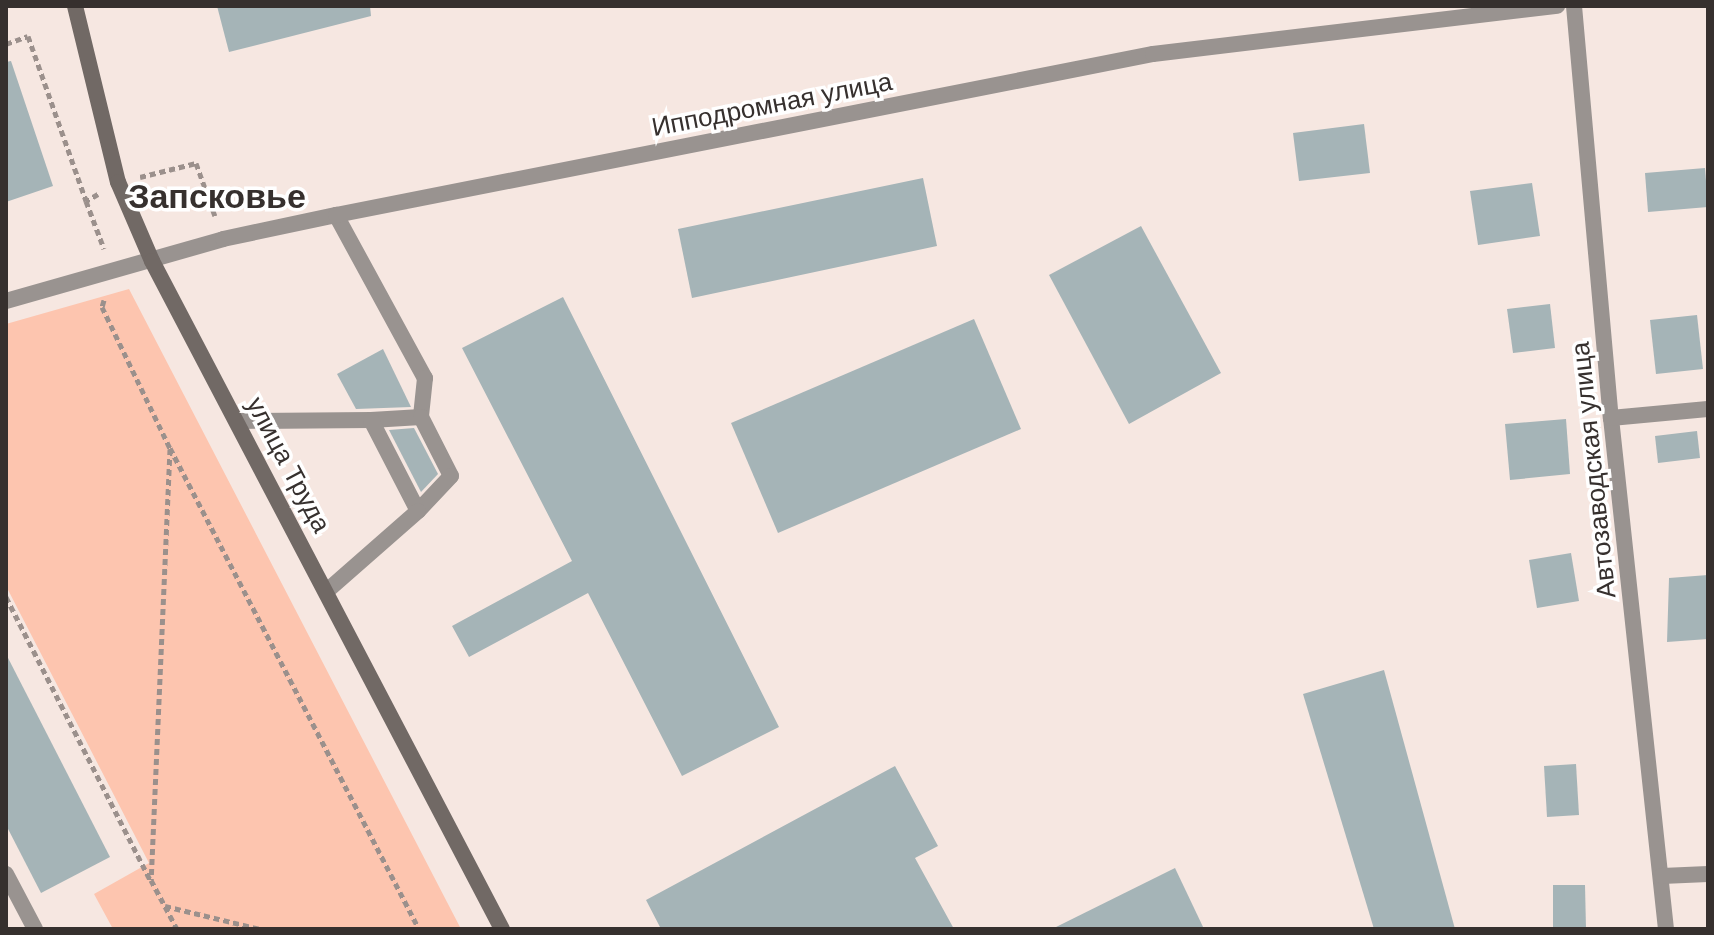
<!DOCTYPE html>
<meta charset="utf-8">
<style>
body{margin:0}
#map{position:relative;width:1714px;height:935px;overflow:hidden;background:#f6e7e1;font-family:Arial,sans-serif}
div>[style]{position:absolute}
.green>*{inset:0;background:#fdc5af}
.building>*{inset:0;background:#a5b4b7}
.path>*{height:5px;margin-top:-2.5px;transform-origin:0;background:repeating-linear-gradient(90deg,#9b908c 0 6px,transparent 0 10px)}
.service>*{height:16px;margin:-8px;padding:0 8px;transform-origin:8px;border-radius:8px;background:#999390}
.minor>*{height:16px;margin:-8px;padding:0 8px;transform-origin:8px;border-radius:8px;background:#999390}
.secondary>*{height:16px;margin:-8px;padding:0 8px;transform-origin:8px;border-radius:8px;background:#716965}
span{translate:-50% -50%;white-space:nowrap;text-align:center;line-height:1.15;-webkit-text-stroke:7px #fff;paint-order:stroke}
.street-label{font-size:26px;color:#36302e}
.district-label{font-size:34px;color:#36302e;font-weight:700}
.frame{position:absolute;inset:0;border:8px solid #36302e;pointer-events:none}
</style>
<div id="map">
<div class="green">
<i style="clip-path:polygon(129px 289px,461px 929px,113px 929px,94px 894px,149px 863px,6px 586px,6px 324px)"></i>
</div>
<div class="building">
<i style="clip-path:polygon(217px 6px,370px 6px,371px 16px,229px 52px)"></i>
<i style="clip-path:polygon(11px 61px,53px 186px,6px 202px,6px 62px)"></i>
<i style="clip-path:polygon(1364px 124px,1370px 173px,1299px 181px,1293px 133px)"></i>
<i style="clip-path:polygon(1705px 168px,1708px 207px,1648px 212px,1645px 173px)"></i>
<i style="clip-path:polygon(923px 178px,937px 246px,692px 298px,678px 229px)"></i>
<i style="clip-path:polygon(1532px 183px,1540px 236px,1478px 245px,1470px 191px)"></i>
<i style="clip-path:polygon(1141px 226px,1221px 373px,1129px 424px,1049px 275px)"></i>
<i style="clip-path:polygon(563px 297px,779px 727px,682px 776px,588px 593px,469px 657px,452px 626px,572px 561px,462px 348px)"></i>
<i style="clip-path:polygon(1550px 304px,1555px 348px,1513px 353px,1507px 309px)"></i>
<i style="clip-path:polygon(1697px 315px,1703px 369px,1656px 374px,1650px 320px)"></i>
<i style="clip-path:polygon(974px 319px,1021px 429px,778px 533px,731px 423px)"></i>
<i style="clip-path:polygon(383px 349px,411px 407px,356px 409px,337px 374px)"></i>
<i style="clip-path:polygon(1566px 419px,1570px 474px,1510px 480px,1505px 424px)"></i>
<i style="clip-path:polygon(414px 428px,438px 474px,421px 492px,389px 430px)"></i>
<i style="clip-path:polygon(1697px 431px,1700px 458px,1658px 463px,1655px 436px)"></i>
<i style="clip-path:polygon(1571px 553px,1579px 601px,1537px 608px,1529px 560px)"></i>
<i style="clip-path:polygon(1708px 575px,1708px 639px,1667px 642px,1669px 578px)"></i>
<i style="clip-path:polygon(6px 654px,110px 857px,41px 893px,6px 825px)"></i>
<i style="clip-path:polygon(1384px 670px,1455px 929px,1374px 929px,1303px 694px)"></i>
<i style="clip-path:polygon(1576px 764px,1579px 815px,1547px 817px,1544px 766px)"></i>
<i style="clip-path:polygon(895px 766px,938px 846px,915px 858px,954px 929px,661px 929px,646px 900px)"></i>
<i style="clip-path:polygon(1175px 868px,1204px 929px,1052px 929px)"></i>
<i style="clip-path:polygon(1553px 885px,1585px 885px,1586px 929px,1553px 929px)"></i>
</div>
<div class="path">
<i style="left:6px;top:44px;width:23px;rotate:-20deg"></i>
<i style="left:28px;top:36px;width:175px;rotate:70.6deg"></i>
<i style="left:140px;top:177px;width:58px;rotate:-14deg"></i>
<i style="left:196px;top:163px;width:56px;rotate:70.3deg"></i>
<i style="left:98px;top:194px;width:14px;rotate:150deg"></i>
<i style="left:86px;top:201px;width:51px;rotate:69.4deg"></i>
<i style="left:104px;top:300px;width:7px;rotate:106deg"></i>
<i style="left:102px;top:307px;width:157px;rotate:64.3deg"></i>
<i style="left:170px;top:448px;width:542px;rotate:62.63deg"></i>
<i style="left:170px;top:449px;width:431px;rotate:92.5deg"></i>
<i style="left:151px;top:880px;width:55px;rotate:62deg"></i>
<i style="left:6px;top:597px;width:318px;rotate:63deg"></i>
<i style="left:165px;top:906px;width:98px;rotate:13.6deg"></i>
</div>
<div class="service">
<i style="left:336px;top:215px;width:186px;rotate:61.4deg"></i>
<i style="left:425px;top:378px;width:39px;rotate:96deg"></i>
<i style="left:371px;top:420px;width:50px;rotate:-3.4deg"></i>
<i style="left:421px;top:417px;width:66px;rotate:63deg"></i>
<i style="left:451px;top:476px;width:48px;rotate:133.3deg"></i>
<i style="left:238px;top:421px;width:133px;rotate:-0.4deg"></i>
<i style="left:371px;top:420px;width:102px;rotate:62.7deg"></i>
<i style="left:418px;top:511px;width:121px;rotate:138.7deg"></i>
<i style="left:6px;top:874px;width:62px;rotate:62.2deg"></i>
</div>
<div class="minor">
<i style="left:1574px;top:6px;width:414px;rotate:84.9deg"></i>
<i style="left:1611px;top:418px;width:514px;rotate:83.86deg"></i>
<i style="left:6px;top:301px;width:226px;rotate:-15.9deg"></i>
<i style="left:223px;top:239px;width:116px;rotate:-12deg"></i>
<i style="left:336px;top:215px;width:833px;rotate:-11.15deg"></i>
<i style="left:1153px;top:54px;width:407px;rotate:-6.8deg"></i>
<i style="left:1611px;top:418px;width:97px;rotate:-5.3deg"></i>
<i style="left:1662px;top:876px;width:46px;rotate:-2.5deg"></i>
</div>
<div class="secondary">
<i style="left:75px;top:6px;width:181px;rotate:76.3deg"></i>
<i style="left:118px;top:182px;width:86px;rotate:66.7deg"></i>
<i style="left:152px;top:261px;width:754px;rotate:62.35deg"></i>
</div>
<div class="street-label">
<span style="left:772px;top:105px;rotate:-11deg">Ипподромная улица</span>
<span style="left:288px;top:465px;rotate:62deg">улица Труда</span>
<span style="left:1594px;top:470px;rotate:-96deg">Автозаводская улица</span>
</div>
<div class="district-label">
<span style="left:217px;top:197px">Запсковье</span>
</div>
<div class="frame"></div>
</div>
